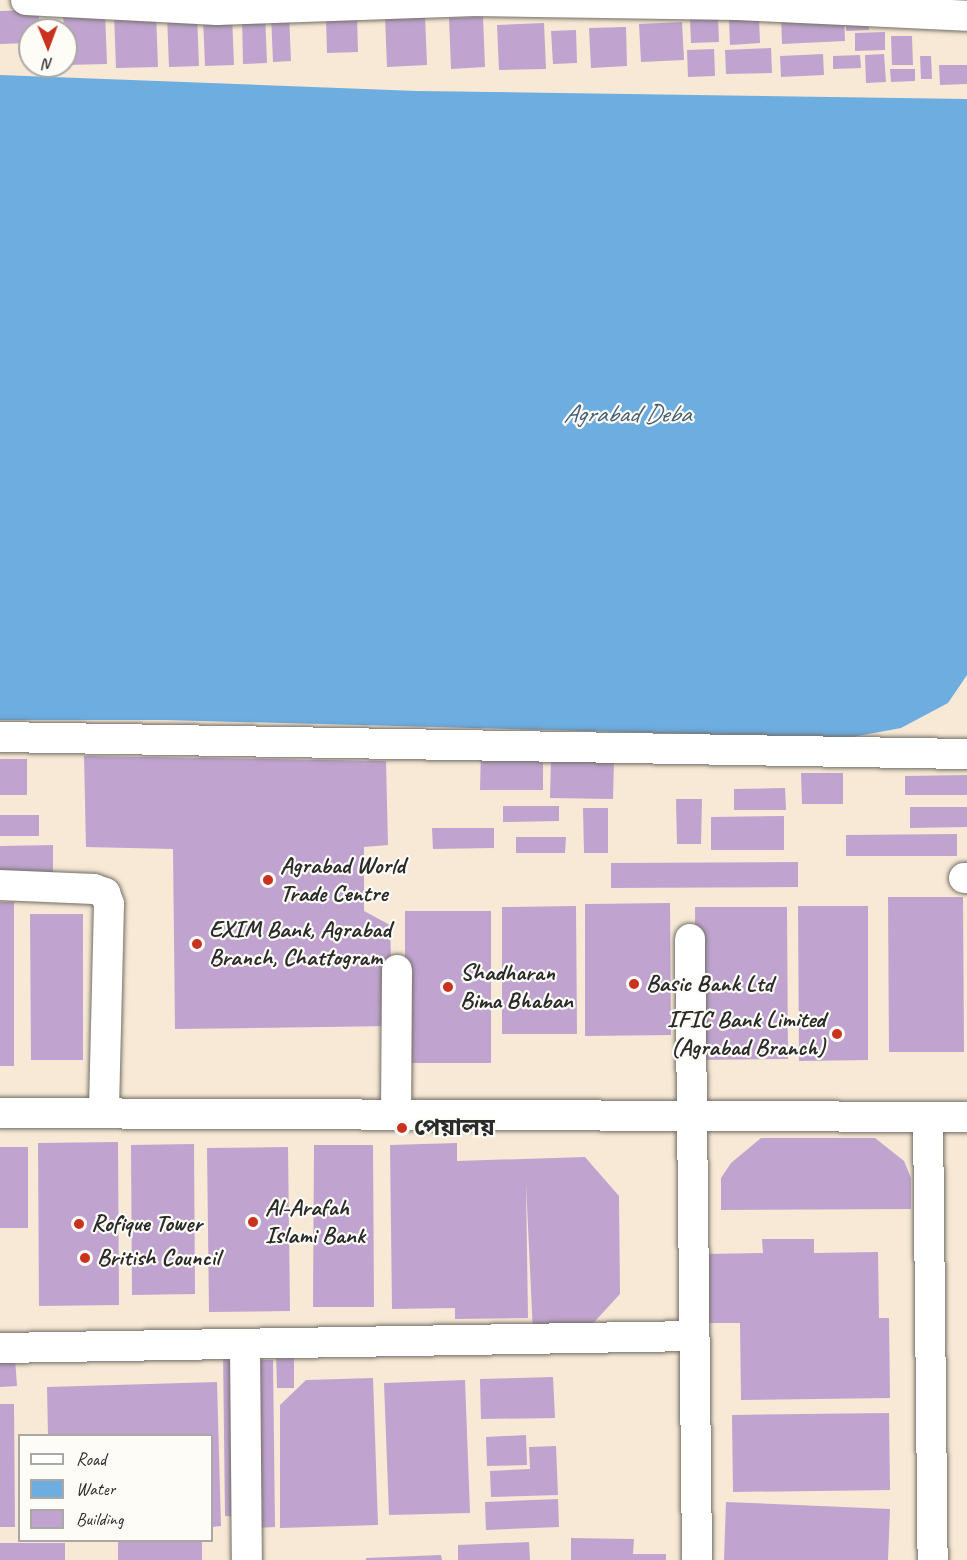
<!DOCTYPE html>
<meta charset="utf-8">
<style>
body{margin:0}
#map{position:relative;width:967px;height:1560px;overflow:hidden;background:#f7e9d5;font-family:Caveat,"Noto Sans Bengali",sans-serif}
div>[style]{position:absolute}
.water>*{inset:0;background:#6dade0}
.building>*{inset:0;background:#c0a4cf}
.roads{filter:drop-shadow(0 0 2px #726e66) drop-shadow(0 0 2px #726e66)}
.street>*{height:30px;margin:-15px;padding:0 15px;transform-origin:15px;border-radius:15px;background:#fff}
.dots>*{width:16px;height:16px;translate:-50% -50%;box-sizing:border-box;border:3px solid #fdfcf7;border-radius:50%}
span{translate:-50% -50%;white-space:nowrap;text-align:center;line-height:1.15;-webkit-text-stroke:4.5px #fdfcf7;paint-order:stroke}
.poi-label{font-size:24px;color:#2b2b2b;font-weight:700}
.left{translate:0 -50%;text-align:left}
.right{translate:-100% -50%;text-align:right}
.water-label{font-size:26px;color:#455f73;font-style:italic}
.legend{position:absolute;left:18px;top:1434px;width:195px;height:108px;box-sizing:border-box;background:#fdfcf7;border:2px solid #a9a8a5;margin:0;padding:8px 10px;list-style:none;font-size:18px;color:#2b2b2b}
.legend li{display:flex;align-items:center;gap:12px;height:30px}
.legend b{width:30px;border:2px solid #a9a8a5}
.north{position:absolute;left:18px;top:18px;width:60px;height:60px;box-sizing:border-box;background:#fdfcf7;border:2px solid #a9a8a5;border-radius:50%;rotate:179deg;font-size:16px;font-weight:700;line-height:24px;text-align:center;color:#2b2b2b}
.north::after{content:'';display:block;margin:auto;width:21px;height:27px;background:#c8321e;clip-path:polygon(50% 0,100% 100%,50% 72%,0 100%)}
</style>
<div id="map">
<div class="water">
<i style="clip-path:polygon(0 75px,417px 91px,967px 99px,967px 675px,948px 703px,901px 728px,847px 738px,165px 720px,0 720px)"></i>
</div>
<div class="building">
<i style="clip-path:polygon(39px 10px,39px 30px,30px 30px,30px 43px,0 44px,0 11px)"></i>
<i style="clip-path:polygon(105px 12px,107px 64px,66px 65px,63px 13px)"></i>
<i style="clip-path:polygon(156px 12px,158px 67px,116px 68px,114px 14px)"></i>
<i style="clip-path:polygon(265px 13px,267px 63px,243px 64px,242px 14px)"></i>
<i style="clip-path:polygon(197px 14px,199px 66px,169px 67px,167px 15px)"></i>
<i style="clip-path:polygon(289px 14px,291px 61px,273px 62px,271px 15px)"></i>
<i style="clip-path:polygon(844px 14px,845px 41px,782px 44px,781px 17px)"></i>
<i style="clip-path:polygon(232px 15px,234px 65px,205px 66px,203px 17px)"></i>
<i style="clip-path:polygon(425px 15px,427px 65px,387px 67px,385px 16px)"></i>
<i style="clip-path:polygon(357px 16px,358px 52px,327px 53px,326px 17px)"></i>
<i style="clip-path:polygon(483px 17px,485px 67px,451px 69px,449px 18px)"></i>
<i style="clip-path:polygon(718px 17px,719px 42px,691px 43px,690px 18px)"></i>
<i style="clip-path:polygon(759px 18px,760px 43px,730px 45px,729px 19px)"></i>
<i style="clip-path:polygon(846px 20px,869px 20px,869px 30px,846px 31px)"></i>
<i style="clip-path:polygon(682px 22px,684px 60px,641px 62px,639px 24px)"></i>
<i style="clip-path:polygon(544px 23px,546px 69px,499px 70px,497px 25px)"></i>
<i style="clip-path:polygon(626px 27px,627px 66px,591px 68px,589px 28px)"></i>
<i style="clip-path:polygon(576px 30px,577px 63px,553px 64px,551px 31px)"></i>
<i style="clip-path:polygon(885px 32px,885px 50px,855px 51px,855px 33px)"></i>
<i style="clip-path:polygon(891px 36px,912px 36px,913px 65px,892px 65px)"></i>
<i style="clip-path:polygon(771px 48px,772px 73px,726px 74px,725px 50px)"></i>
<i style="clip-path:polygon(714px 49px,715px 76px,688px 77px,687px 50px)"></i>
<i style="clip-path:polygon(823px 54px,824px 75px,781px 77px,780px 56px)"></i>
<i style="clip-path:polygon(884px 54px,886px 82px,866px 83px,865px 55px)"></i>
<i style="clip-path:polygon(860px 55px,861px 68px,833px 69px,833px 56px)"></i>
<i style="clip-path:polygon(920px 56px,931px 56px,932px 79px,921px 79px)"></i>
<i style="clip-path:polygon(939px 65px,967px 65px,967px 84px,940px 85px)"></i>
<i style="clip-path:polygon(890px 69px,915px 69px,915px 81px,891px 82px)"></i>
<i style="clip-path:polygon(481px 750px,543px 751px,543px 790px,480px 790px)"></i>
<i style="clip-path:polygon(84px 756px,386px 761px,388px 845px,364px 847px,364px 911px,390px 925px,393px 1026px,175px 1029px,173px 849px,86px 847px)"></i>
<i style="clip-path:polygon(0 759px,27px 759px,27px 795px,0 795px)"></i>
<i style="clip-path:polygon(551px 759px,614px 759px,613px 799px,550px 798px)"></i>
<i style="clip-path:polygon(801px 773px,843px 773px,843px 804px,802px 804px)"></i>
<i style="clip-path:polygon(967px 775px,967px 795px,905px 795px,905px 776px)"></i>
<i style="clip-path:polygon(785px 788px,786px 810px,734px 810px,734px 789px)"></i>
<i style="clip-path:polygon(676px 799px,702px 799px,701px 844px,677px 844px)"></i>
<i style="clip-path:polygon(503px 806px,559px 806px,559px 821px,503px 822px)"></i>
<i style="clip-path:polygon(910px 807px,967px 807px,967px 827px,910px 828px)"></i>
<i style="clip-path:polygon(583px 808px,608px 808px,608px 853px,584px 853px)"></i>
<i style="clip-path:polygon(0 815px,39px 815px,39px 836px,0 836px)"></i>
<i style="clip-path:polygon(784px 816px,784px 850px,711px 850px,711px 817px)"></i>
<i style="clip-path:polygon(432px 828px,494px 828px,494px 848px,433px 849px)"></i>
<i style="clip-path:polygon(957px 834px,957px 856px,846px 856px,846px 835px)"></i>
<i style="clip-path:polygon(516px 837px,566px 837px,565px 853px,516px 853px)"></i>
<i style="clip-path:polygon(53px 845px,53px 875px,0 875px,0 846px)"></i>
<i style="clip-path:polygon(798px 862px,798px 887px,611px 888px,611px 863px)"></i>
<i style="clip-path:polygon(888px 897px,963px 897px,964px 1052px,889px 1052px)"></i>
<i style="clip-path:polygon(0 902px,14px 902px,14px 1066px,0 1066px)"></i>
<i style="clip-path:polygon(670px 903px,671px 1035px,585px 1036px,585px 904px)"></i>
<i style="clip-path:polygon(576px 906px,577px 1034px,502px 1034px,502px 907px)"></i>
<i style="clip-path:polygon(798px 906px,868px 906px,868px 1060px,799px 1061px)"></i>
<i style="clip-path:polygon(695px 907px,787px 907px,788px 1059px,696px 1060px)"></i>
<i style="clip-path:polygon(405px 911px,491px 911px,491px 1063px,405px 1063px)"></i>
<i style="clip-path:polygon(30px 914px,83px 914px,83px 1060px,31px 1060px)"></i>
<i style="clip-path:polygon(761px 1138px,875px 1138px,904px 1161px,911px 1178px,911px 1209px,721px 1210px,721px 1178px,731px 1163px)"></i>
<i style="clip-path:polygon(118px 1142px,119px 1305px,39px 1306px,38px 1143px)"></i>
<i style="clip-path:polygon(457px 1143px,457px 1161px,585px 1157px,619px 1196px,620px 1294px,586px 1331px,533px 1333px,526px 1184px,528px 1318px,455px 1319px,455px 1308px,392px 1309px,390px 1145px)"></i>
<i style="clip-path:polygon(194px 1144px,195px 1294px,132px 1295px,131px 1145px)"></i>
<i style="clip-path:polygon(314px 1145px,373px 1145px,374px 1307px,313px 1307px)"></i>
<i style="clip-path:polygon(0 1147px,28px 1147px,28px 1228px,0 1228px)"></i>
<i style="clip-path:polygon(288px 1147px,290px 1311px,209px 1312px,207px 1148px)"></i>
<i style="clip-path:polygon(762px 1239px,814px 1239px,814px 1253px,878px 1252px,879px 1318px,889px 1318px,890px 1398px,741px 1400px,740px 1323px,706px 1323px,705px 1254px,763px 1253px)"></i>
<i style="clip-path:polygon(241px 1348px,243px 1517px,225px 1516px,223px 1349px)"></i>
<i style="clip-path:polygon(276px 1351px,294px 1352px,294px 1388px,277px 1388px)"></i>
<i style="clip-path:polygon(15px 1358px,17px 1386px,0 1387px,0 1359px)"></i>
<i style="clip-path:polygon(254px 1360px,273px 1360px,275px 1527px,257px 1528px)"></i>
<i style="clip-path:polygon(553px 1377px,555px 1418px,481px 1419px,480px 1379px)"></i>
<i style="clip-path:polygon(373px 1378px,378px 1525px,280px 1528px,280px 1405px,306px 1380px)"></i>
<i style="clip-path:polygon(465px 1380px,470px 1513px,389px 1515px,384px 1383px)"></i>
<i style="clip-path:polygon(217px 1382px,221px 1526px,212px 1527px,212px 1436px,48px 1436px,47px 1387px)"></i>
<i style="clip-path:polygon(0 1404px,14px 1404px,15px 1527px,0 1527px)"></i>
<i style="clip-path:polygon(889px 1413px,890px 1490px,733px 1492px,732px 1415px)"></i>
<i style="clip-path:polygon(526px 1435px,527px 1465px,487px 1466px,486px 1437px)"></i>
<i style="clip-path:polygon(556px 1446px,558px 1495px,491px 1497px,490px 1471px,530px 1469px,529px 1447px)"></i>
<i style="clip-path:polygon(558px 1499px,559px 1527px,486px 1530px,485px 1502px)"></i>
<i style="clip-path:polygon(726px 1502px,890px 1509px,888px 1560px,724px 1560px)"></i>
<i style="clip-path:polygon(571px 1538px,634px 1539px,633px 1554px,666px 1554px,666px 1560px,571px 1560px)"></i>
<i style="clip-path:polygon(118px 1540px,202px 1540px,202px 1560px,118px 1560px)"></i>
<i style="clip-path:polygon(529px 1542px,530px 1560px,458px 1560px,458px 1545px)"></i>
<i style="clip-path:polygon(0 1543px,65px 1543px,65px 1560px,0 1560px)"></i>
<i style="clip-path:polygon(441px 1555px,442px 1560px,366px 1560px,366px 1558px)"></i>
</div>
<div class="roads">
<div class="street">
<i style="left:26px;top:0;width:191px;rotate:3deg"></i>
<i style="left:217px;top:10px;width:258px;rotate:-2deg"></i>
<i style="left:475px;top:1px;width:262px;rotate:0.9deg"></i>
<i style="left:737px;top:5px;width:230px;rotate:2.7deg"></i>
<i style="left:0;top:737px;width:967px;rotate:1.01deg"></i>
<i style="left:964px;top:878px;width:3px"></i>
<i style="left:0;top:885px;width:94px;rotate:2.4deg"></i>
<i style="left:94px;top:889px;width:12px;rotate:20deg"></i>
<i style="left:105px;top:893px;width:12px;rotate:70deg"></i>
<i style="left:109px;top:904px;width:209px;rotate:91.4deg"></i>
<i style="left:690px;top:939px;width:621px;rotate:89.35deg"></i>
<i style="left:0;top:1113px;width:967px;rotate:0.24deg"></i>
<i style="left:396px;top:1115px;width:145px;rotate:-89.6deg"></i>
<i style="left:928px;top:1117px;width:443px;rotate:89.4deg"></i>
<i style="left:245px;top:1345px;width:215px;rotate:89.5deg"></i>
<i style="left:0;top:1348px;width:692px;rotate:-0.99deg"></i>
</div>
</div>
<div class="dots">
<i style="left:268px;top:880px;background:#c8321e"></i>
<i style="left:197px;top:944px;background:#c8321e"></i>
<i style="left:634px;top:984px;background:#c8321e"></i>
<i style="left:448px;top:987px;background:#c8321e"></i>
<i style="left:837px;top:1034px;background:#c8321e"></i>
<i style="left:402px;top:1128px;background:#c8321e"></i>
<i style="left:253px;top:1222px;background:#c8321e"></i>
<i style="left:79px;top:1224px;background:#c8321e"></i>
<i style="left:85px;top:1258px;background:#c8321e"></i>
</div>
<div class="poi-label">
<span class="left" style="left:280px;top:880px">Agrabad World<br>Trade Centre</span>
<span class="left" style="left:209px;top:944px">EXIM Bank, Agrabad<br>Branch, Chattogram</span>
<span class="left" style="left:460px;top:987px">Shadharan<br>Bima Bhaban</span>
<span class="left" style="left:646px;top:984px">Basic Bank Ltd</span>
<span class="right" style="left:825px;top:1034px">IFIC Bank Limited<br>(Agrabad Branch)</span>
<span class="left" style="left:414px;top:1128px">পেয়ালয়</span>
<span class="left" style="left:265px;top:1222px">Al-Arafah<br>Islami Bank</span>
<span class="left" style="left:91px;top:1224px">Rofique Tower</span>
<span class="left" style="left:97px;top:1258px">British Council</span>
</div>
<div class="water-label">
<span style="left:627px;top:414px">Agrabad Deba</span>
</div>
<ul class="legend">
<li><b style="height:8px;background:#fff"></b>Road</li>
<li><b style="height:16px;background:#6dade0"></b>Water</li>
<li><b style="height:16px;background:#c0a4cf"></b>Building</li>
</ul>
<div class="north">N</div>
</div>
